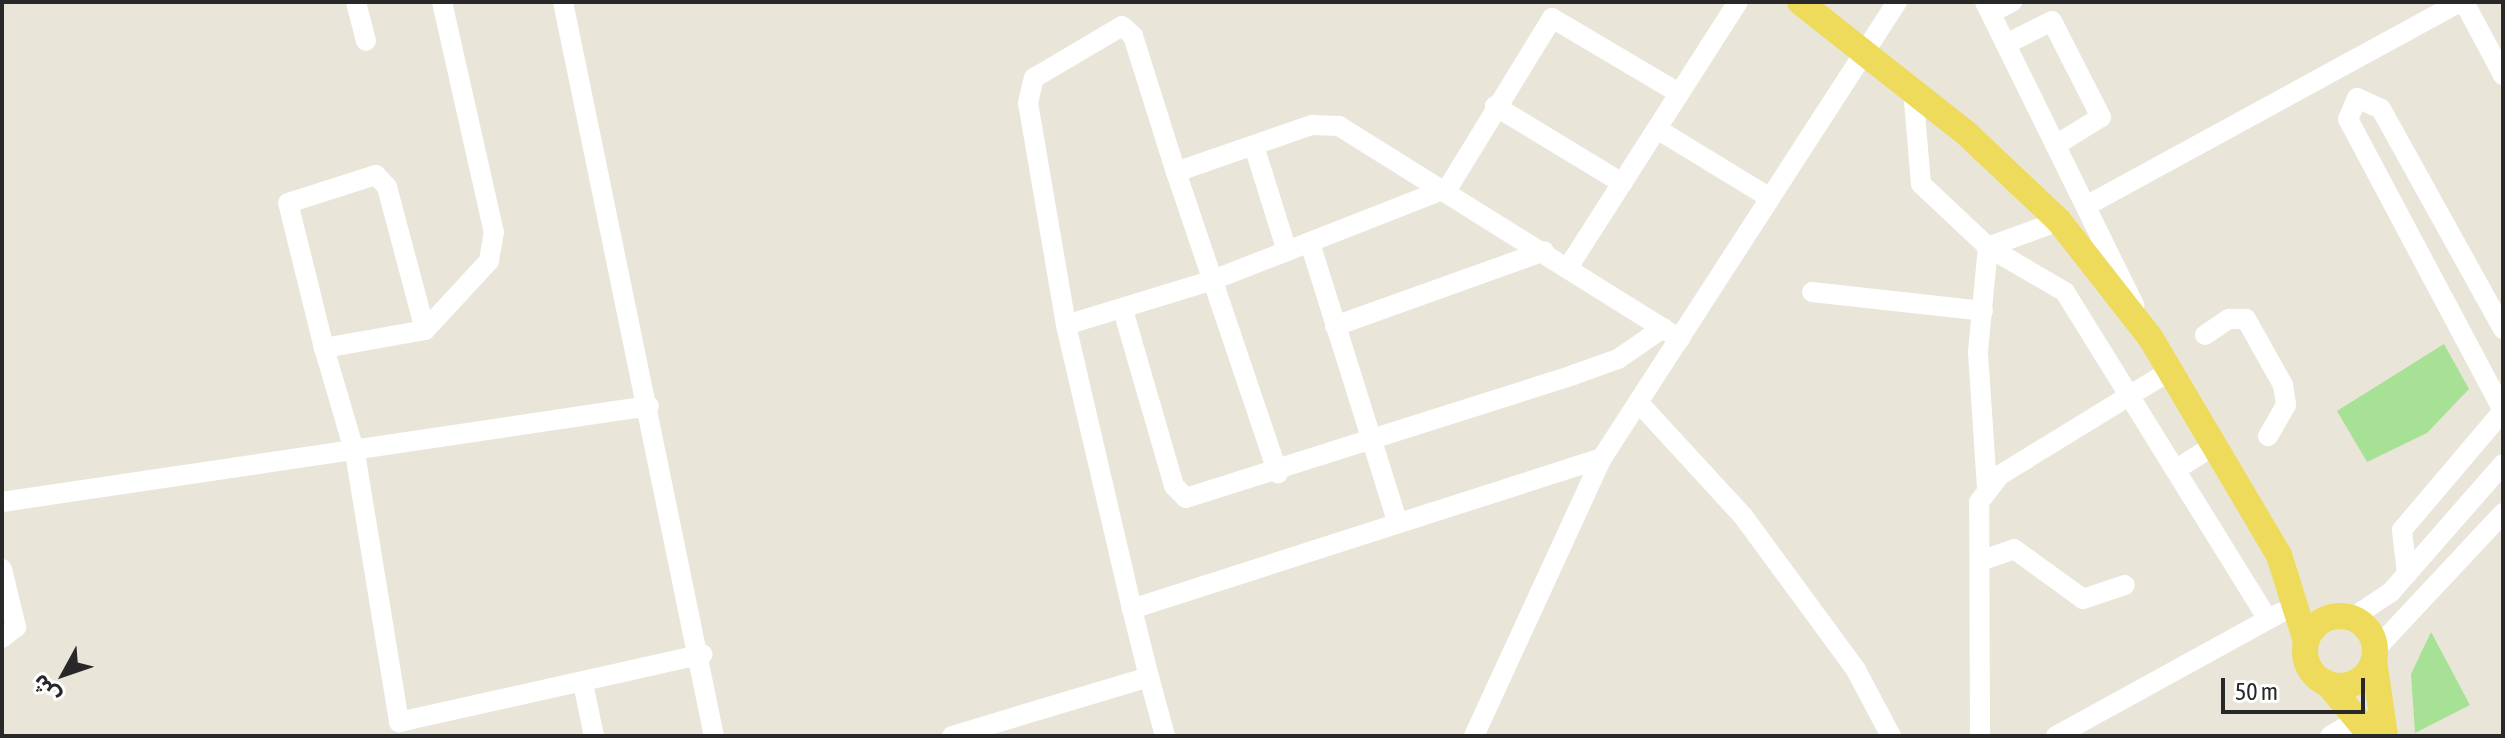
<!DOCTYPE html>
<meta charset="utf-8">
<style>
body{margin:0}
#map{position:relative;width:2505px;height:738px;overflow:hidden;background:#eae5d9;font-family:"Asap Condensed","Noto Sans Arabic",sans-serif}
div>[style]{position:absolute}
.green>*{inset:0;background:#a7e196}
.minor>*{height:20px;margin:-10px;padding:0 10px;transform-origin:10px;border-radius:10px;background:#fff}
.major>*{height:26px;margin:-13px;padding:0 13px;transform-origin:13px;border-radius:13px;background:#eedb5b}
.major>.ring{margin:-13px;padding:0;box-sizing:content-box;background:none;border:26px solid #eedb5b;border-radius:50%}
span{translate:-50% -50%;white-space:nowrap;text-align:center;line-height:1.15;-webkit-text-stroke:6px #fff;paint-order:stroke}
.frame{position:absolute;inset:0;border:4px solid #282828;pointer-events:none}
.north{position:absolute;left:24px;top:634px;width:80px;height:80px;-webkit-text-stroke:6px #fff;paint-order:stroke;rotate:230deg;font-size:22px;font-weight:700;line-height:32px;text-align:center;color:#282828}
.north::after{content:'';display:block;margin:auto;width:28px;height:36px;background:#282828;clip-path:polygon(50% 0,100% 100%,50% 72%,0 100%)}
.scale{position:absolute;left:2221px;top:678px;width:144px;height:36px;box-sizing:border-box;border:4px solid #282828;border-top:0;padding-left:10px;font-size:24px;line-height:28px;white-space:nowrap;color:#282828;-webkit-text-stroke:6px #fff;paint-order:stroke}
</style>
<div id="map">
<div class="green">
<i style="clip-path:polygon(2444px 344px,2469px 389px,2427px 433px,2367px 462px,2337px 411px)"></i>
<i style="clip-path:polygon(2431px 632px,2470px 705px,2415px 733px,2411px 674px)"></i>
</div>
<div class="minor">
<i style="left:356px;top:2px;width:40px;rotate:75.6deg"></i>
<i style="left:442px;top:2px;width:236px;rotate:77.3deg"></i>
<i style="left:494px;top:232px;width:29px;rotate:100deg"></i>
<i style="left:489px;top:261px;width:94px;rotate:132.8deg"></i>
<i style="left:425px;top:330px;width:103px;rotate:169.9deg"></i>
<i style="left:324px;top:348px;width:109px;rotate:73.6deg"></i>
<i style="left:355px;top:453px;width:273px;rotate:80.7deg"></i>
<i style="left:399px;top:722px;width:311px;rotate:-12.6deg"></i>
<i style="left:563px;top:2px;width:749px;rotate:78.38deg"></i>
<i style="left:1985px;top:2px;width:338px;rotate:63.8deg"></i>
<i style="left:2464px;top:2px;width:83px;rotate:61.9deg"></i>
<i style="left:1991px;top:13px;width:24px;rotate:-28deg"></i>
<i style="left:2006px;top:44px;width:51px;rotate:-26.6deg"></i>
<i style="left:2052px;top:21px;width:108px;rotate:63deg"></i>
<i style="left:2101px;top:117px;width:53px;rotate:148.1deg"></i>
<i style="left:1913px;top:89px;width:95px;rotate:85.2deg"></i>
<i style="left:1921px;top:184px;width:92px;rotate:43.2deg"></i>
<i style="left:1988px;top:247px;width:76px;rotate:-20.1deg"></i>
<i style="left:1495px;top:106px;width:149px;rotate:31.2deg"></i>
<i style="left:1657px;top:129px;width:132px;rotate:31.4deg"></i>
<i style="left:1254px;top:146px;width:110px;rotate:72.6deg"></i>
<i style="left:1176px;top:172px;width:318px;rotate:71.3deg"></i>
<i style="left:2086px;top:206px;width:426px;rotate:-28.6deg"></i>
<i style="left:1310px;top:243px;width:294px;rotate:72.6deg"></i>
<i style="left:1569px;top:266px;width:313px;rotate:-57.4deg"></i>
<i style="left:1812px;top:292px;width:172px;rotate:6.3deg"></i>
<i style="left:1123px;top:310px;width:183px;rotate:73.8deg"></i>
<i style="left:1174px;top:486px;width:17px;rotate:45deg"></i>
<i style="left:1186px;top:498px;width:406px;rotate:-17.6deg"></i>
<i style="left:1573px;top:375px;width:48px;rotate:-19.6deg"></i>
<i style="left:1618px;top:359px;width:55px;rotate:-34.6deg"></i>
<i style="left:1066px;top:325px;width:154px;rotate:-17deg"></i>
<i style="left:1213px;top:280px;width:252px;rotate:-21.4deg"></i>
<i style="left:1448px;top:188px;width:199px;rotate:-58.5deg"></i>
<i style="left:1552px;top:18px;width:147px;rotate:30.6deg"></i>
<i style="left:1335px;top:326px;width:222px;rotate:-19.7deg"></i>
<i style="left:2503px;top:329px;width:252px;rotate:-119deg"></i>
<i style="left:2381px;top:109px;width:26px;rotate:-155deg"></i>
<i style="left:2357px;top:98px;width:23px;rotate:113deg"></i>
<i style="left:2348px;top:119px;width:330px;rotate:62deg"></i>
<i style="left:2205px;top:335px;width:29px;rotate:-34deg"></i>
<i style="left:2229px;top:319px;width:17px"></i>
<i style="left:2246px;top:319px;width:76px;rotate:60.7deg"></i>
<i style="left:2283px;top:385px;width:20px;rotate:81deg"></i>
<i style="left:2286px;top:405px;width:36px;rotate:120deg"></i>
<i style="left:324px;top:348px;width:149px;rotate:-103.9deg"></i>
<i style="left:288px;top:203px;width:92px;rotate:-17.7deg"></i>
<i style="left:376px;top:175px;width:16px;rotate:47deg"></i>
<i style="left:387px;top:187px;width:148px;rotate:75.1deg"></i>
<i style="left:1639px;top:403px;width:154px;rotate:47.4deg"></i>
<i style="left:1743px;top:516px;width:191px;rotate:53.7deg"></i>
<i style="left:1856px;top:670px;width:75px;rotate:62.1deg"></i>
<i style="left:1602px;top:458px;width:494px;rotate:162.2deg"></i>
<i style="left:1132px;top:609px;width:292px;rotate:-103.1deg"></i>
<i style="left:1066px;top:325px;width:225px;rotate:-99.7deg"></i>
<i style="left:1028px;top:103px;width:26px;rotate:-77deg"></i>
<i style="left:1034px;top:78px;width:102px;rotate:-30.6deg"></i>
<i style="left:1122px;top:26px;width:15px;rotate:42deg"></i>
<i style="left:1133px;top:36px;width:143px;rotate:72.5deg"></i>
<i style="left:1176px;top:172px;width:144px;rotate:-19.1deg"></i>
<i style="left:1312px;top:125px;width:27px;rotate:2deg"></i>
<i style="left:1339px;top:126px;width:402px;rotate:32deg"></i>
<i style="left:2175px;top:470px;width:45px;rotate:-32.3deg"></i>
<i style="left:1987px;top:488px;width:136px;rotate:-93.8deg"></i>
<i style="left:1978px;top:352px;width:105px;rotate:-84.6deg"></i>
<i style="left:1988px;top:247px;width:89px;rotate:30.3deg"></i>
<i style="left:2065px;top:292px;width:385px;rotate:58.2deg"></i>
<i style="left:2px;top:502px;width:654px;rotate:-8.44deg"></i>
<i style="left:1980px;top:561px;width:36px;rotate:-19deg"></i>
<i style="left:2014px;top:549px;width:85px;rotate:35.9deg"></i>
<i style="left:2083px;top:599px;width:44px;rotate:-18.4deg"></i>
<i style="left:2px;top:569px;width:60px;rotate:76.4deg"></i>
<i style="left:16px;top:627px;width:18px;rotate:142deg"></i>
<i style="left:2407px;top:574px;width:44px;rotate:-96.5deg"></i>
<i style="left:2402px;top:530px;width:156px;rotate:-49.7deg"></i>
<i style="left:2352px;top:618px;width:47px;rotate:-33.7deg"></i>
<i style="left:2391px;top:592px;width:170px;rotate:-48.8deg"></i>
<i style="left:2374px;top:651px;width:189px;rotate:-46.9deg"></i>
<i style="left:1149px;top:677px;width:61px;rotate:74.8deg"></i>
<i style="left:583px;top:683px;width:54px;rotate:78.3deg"></i>
<i style="left:952px;top:736px;width:206px;rotate:-16.7deg"></i>
<i style="left:1149px;top:677px;width:70px;rotate:-104deg"></i>
<i style="left:1474px;top:736px;width:306px;rotate:-65.3deg"></i>
<i style="left:1602px;top:458px;width:543px;rotate:-57.1deg"></i>
<i style="left:1980px;top:736px;width:234px;rotate:-90.2deg"></i>
<i style="left:1979px;top:502px;width:34px;rotate:-52deg"></i>
<i style="left:2000px;top:475px;width:199px;rotate:-31.5deg"></i>
<i style="left:2056px;top:736px;width:256px;rotate:-28.8deg"></i>
<i style="left:2330px;top:736px;width:33px;rotate:-31deg"></i>
</div>
<div class="major">
<i style="left:1800px;top:2px;width:211px;rotate:38.3deg"></i>
<i style="left:1966px;top:133px;width:128px;rotate:43.4deg"></i>
<i style="left:2059px;top:221px;width:147px;rotate:51.9deg"></i>
<i style="left:2150px;top:337px;width:253px;rotate:59.4deg"></i>
<i style="left:2279px;top:555px;width:90px;rotate:72.6deg"></i>
<i class="ring" style="left:2305px;top:616px;width:44px;height:44px"></i>
<i style="left:2374px;top:660px;width:77px;rotate:81.8deg"></i>
<i style="left:2327px;top:683px;width:69px;rotate:50.3deg"></i>
</div>
<div class="frame"></div>
<div class="north">ش</div>
<div class="scale">50 m</div>
</div>
